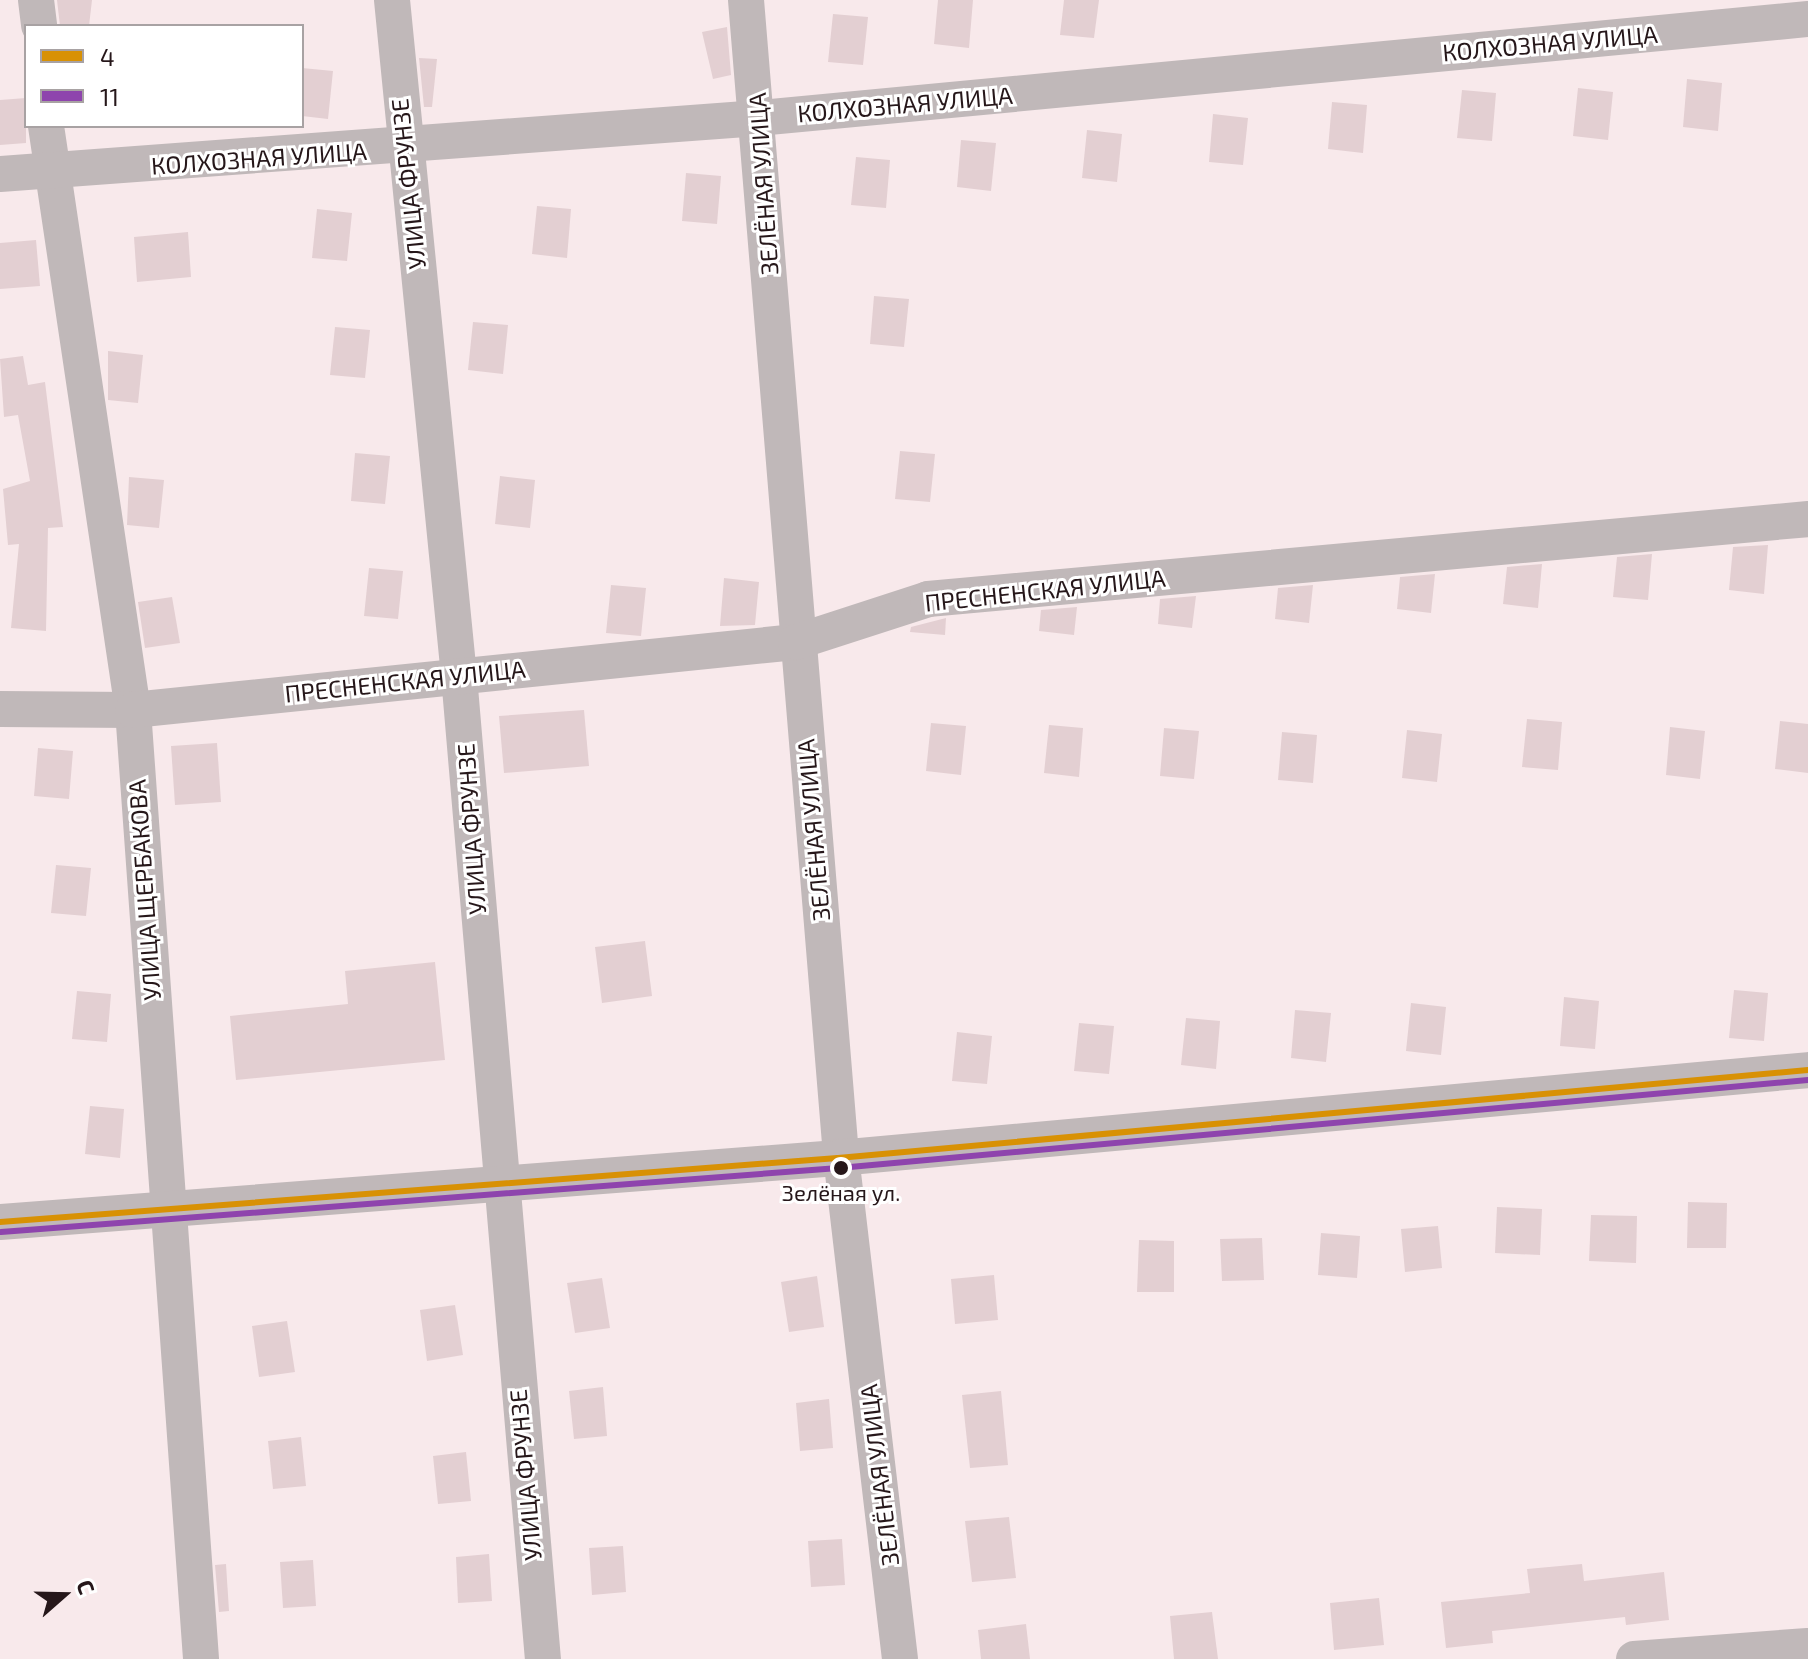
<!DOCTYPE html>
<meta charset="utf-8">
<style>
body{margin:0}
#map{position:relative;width:1808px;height:1659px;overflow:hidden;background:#f8e9eb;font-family:"Exo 2",sans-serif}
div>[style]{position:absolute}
.building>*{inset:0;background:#e3cfd2}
.minor>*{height:36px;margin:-18px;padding:0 18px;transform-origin:18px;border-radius:18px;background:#c0b8b9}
.bus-1>*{height:6px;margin:-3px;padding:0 3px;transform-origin:3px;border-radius:3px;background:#d89104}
.bus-2>*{height:6px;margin:-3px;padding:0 3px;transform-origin:3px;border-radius:3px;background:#8e44ad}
.dots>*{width:22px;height:22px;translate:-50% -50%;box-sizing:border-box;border:4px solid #fff;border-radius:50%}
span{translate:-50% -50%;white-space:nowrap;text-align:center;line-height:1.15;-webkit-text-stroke:6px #fff;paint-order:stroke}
.bus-label{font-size:22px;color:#26171a}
.street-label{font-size:24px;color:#26171a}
.legend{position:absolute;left:24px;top:24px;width:280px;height:104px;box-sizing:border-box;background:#fff;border:2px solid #a8a2a3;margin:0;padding:10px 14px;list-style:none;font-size:24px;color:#26171a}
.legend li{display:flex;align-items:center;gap:16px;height:40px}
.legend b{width:40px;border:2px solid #a8a2a3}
.north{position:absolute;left:24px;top:1555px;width:80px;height:80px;-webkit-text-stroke:6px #fff;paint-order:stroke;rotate:70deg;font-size:22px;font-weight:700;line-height:32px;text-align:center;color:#26171a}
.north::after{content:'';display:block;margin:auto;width:28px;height:36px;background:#26171a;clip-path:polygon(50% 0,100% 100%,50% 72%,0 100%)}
</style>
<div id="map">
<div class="building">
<i style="clip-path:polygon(57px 0,92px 0,89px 26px,60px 26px)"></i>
<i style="clip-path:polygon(938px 0,973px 0,969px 48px,934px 44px)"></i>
<i style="clip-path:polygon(1064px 0,1099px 0,1094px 38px,1060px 35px)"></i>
<i style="clip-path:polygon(833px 14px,868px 17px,863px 65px,828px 62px)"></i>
<i style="clip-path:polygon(727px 27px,731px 75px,713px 79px,702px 32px)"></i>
<i style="clip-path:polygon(419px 58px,437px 59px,432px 107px,424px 107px)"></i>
<i style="clip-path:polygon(302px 68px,333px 71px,328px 119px,302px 116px)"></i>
<i style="clip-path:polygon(1687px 79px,1722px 83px,1718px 131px,1683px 127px)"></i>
<i style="clip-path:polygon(1578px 88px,1613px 92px,1608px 140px,1573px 136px)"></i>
<i style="clip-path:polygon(1462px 90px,1496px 93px,1492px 141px,1457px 138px)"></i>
<i style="clip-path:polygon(26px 98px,26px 143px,0 145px,0 100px)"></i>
<i style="clip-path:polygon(1332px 102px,1367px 105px,1363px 153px,1328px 149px)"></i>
<i style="clip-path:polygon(1213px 114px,1248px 118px,1243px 165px,1209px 162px)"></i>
<i style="clip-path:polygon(1087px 130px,1122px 134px,1117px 182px,1082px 178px)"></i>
<i style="clip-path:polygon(961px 140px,996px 143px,991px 191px,957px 187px)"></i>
<i style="clip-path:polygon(856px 157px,890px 160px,886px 208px,851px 205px)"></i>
<i style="clip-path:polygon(686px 173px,721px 176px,717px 224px,682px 221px)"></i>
<i style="clip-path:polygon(537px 206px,571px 209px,567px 258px,532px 254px)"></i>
<i style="clip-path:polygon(317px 209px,352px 213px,347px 261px,312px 258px)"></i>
<i style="clip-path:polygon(188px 232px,191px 277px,137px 282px,134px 237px)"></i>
<i style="clip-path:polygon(36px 240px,40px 286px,0 289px,0 243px)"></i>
<i style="clip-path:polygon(874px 296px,909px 299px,904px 347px,870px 344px)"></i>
<i style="clip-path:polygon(473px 322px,508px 325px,503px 374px,468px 370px)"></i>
<i style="clip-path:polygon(335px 327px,370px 330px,365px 378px,330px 375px)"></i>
<i style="clip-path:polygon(108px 351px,143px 355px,138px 403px,108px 400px)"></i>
<i style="clip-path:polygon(23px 356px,28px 385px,45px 382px,63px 527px,48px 528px,46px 631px,11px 628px,19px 544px,8px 545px,3px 489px,30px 481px,18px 415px,4px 417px,0 359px)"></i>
<i style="clip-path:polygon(900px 451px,935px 454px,930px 502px,895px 499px)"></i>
<i style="clip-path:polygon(355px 453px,390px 456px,385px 504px,351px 501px)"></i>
<i style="clip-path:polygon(500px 476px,535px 480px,530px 528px,495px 524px)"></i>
<i style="clip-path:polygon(129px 477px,164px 480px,159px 528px,127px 525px)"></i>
<i style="clip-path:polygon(1768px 545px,1764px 594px,1729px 590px,1733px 547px)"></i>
<i style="clip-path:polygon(1652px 554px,1648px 600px,1613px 597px,1617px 557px)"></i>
<i style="clip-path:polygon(1542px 564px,1538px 608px,1503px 604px,1507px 567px)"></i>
<i style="clip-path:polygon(369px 568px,403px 571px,398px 619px,364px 616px)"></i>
<i style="clip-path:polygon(1435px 574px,1431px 613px,1397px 609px,1400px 577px)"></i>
<i style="clip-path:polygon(724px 578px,759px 582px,755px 625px,720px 626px)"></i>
<i style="clip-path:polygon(611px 585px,646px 588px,641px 636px,606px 633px)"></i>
<i style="clip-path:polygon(1313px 585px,1309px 623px,1275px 619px,1278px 588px)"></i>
<i style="clip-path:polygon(1196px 596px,1192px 628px,1158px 624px,1160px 599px)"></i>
<i style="clip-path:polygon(172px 597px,180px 643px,145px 648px,138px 602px)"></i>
<i style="clip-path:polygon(1077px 607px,1074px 635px,1039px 631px,1041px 610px)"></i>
<i style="clip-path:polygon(946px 618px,945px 635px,910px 632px,911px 627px)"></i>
<i style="clip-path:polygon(584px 710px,589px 766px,504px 773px,499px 716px)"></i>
<i style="clip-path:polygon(1527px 719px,1562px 722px,1558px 770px,1522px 767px)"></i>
<i style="clip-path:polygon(1780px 721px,1808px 724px,1808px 773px,1775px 769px)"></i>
<i style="clip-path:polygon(931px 723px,966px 726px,961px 775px,926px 771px)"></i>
<i style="clip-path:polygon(1049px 725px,1083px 728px,1079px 777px,1044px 773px)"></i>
<i style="clip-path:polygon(1670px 727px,1705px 731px,1700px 779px,1666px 775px)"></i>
<i style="clip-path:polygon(1164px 728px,1199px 731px,1194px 779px,1160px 776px)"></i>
<i style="clip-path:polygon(1407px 730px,1442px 734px,1437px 782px,1402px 778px)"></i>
<i style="clip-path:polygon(1282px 732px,1317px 735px,1313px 783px,1278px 780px)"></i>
<i style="clip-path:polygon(217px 743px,221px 802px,175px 805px,171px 746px)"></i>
<i style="clip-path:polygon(38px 748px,73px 751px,69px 799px,34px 796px)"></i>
<i style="clip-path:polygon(56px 865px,91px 868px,86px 916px,51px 913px)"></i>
<i style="clip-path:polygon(645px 941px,652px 996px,602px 1003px,595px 947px)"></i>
<i style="clip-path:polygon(435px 962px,445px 1060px,236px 1080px,230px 1016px,348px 1004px,345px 971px)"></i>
<i style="clip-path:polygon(1734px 990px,1768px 993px,1764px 1041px,1729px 1038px)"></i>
<i style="clip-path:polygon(77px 991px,111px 994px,107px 1042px,72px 1039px)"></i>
<i style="clip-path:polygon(1564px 997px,1599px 1001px,1595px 1049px,1560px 1046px)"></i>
<i style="clip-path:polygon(1411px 1003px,1446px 1007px,1441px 1055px,1406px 1051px)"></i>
<i style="clip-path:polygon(1295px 1010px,1331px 1013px,1326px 1062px,1291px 1058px)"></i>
<i style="clip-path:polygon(1186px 1018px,1220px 1021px,1216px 1069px,1181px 1065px)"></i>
<i style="clip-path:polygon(1079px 1023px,1114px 1026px,1109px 1074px,1074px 1071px)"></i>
<i style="clip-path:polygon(957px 1032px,992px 1036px,987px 1084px,952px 1081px)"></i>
<i style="clip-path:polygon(90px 1106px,124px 1109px,120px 1158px,85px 1154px)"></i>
<i style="clip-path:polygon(1688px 1202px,1727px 1203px,1726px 1248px,1687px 1248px)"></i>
<i style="clip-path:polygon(1497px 1207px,1542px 1209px,1540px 1255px,1495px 1253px)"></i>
<i style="clip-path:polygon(1591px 1215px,1637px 1216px,1636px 1263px,1589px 1261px)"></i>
<i style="clip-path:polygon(1438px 1226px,1442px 1268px,1405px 1272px,1401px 1229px)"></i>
<i style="clip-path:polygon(1321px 1233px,1360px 1236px,1357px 1278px,1318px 1275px)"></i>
<i style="clip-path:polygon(1262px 1238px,1264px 1280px,1222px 1281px,1220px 1239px)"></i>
<i style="clip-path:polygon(1139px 1240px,1174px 1241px,1174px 1292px,1137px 1292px)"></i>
<i style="clip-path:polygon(994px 1275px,998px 1320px,955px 1324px,951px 1279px)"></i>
<i style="clip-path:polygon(817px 1276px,824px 1327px,789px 1332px,781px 1282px)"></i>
<i style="clip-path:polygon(602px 1278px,610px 1328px,575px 1333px,567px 1283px)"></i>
<i style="clip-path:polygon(455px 1305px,463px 1355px,427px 1361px,420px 1310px)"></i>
<i style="clip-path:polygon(287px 1321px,295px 1372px,259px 1377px,252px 1326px)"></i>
<i style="clip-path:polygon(603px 1387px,607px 1436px,574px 1439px,569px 1391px)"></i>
<i style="clip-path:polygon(1001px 1391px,1008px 1465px,970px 1468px,962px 1395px)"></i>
<i style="clip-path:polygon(829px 1399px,833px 1448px,800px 1451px,796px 1403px)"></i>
<i style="clip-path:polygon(301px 1437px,306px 1486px,273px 1489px,268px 1441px)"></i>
<i style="clip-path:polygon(466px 1452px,471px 1501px,438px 1504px,433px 1456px)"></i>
<i style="clip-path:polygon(1009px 1517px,1016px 1578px,972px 1582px,965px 1521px)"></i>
<i style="clip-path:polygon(842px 1539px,845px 1585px,811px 1587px,808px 1541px)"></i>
<i style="clip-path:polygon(623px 1546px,626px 1592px,592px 1595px,589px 1548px)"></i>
<i style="clip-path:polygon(489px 1554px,492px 1601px,458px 1603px,456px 1557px)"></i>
<i style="clip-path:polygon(313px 1560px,316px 1606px,283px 1608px,280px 1562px)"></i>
<i style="clip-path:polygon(226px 1564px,229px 1611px,219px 1612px,215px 1565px)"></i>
<i style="clip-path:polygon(1582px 1564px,1584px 1581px,1664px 1572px,1669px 1620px,1626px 1625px,1625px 1617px,1492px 1631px,1493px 1643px,1446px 1648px,1441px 1602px,1530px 1593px,1527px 1569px)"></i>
<i style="clip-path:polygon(1379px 1598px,1384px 1645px,1334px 1650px,1330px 1603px)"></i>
<i style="clip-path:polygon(1212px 1612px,1218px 1659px,1174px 1659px,1170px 1616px)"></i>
<i style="clip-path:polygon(1026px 1624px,1030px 1659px,981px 1659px,978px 1630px)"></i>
</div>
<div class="minor">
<i style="left:36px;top:0;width:26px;rotate:83deg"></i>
<i style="left:392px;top:0;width:679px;rotate:84.34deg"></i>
<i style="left:459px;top:676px;width:987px;rotate:85.12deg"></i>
<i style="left:746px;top:0;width:1160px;rotate:85.3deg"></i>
<i style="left:841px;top:1156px;width:506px;rotate:83.31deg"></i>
<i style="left:46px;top:126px;width:590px;rotate:81.53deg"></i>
<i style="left:133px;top:710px;width:951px;rotate:85.9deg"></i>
<i style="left:0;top:174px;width:761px;rotate:-4.22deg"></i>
<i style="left:759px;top:118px;width:1054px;rotate:-5.39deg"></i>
<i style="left:0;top:709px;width:133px;rotate:0.4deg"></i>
<i style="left:133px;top:710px;width:666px;rotate:-5.86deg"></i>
<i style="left:796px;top:642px;width:139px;rotate:-18deg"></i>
<i style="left:928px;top:599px;width:884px;rotate:-5.19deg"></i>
<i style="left:0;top:1222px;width:840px;rotate:-4.37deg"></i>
<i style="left:838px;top:1158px;width:974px;rotate:-5.18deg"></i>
<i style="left:1634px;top:1659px;width:174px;rotate:-4.3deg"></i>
</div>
<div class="bus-1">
<i style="left:0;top:1222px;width:840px;rotate:-4.37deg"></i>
<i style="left:838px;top:1158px;width:974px;rotate:-5.18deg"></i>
</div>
<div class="bus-2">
<i style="left:1px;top:1232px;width:840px;rotate:-4.37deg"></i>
<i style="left:839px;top:1168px;width:973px;rotate:-5.19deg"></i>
</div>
<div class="dots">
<i style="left:841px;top:1168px;background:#26171a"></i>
</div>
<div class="bus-label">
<span style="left:841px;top:1193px">Зелёная ул.</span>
</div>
<div class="street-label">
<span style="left:1550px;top:43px;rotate:-5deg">КОЛХОЗНАЯ УЛИЦА</span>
<span style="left:905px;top:104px;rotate:-5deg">КОЛХОЗНАЯ УЛИЦА</span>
<span style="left:259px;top:158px;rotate:-4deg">КОЛХОЗНАЯ УЛИЦА</span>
<span style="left:408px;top:184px;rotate:-96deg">УЛИЦА ФРУНЗЕ</span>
<span style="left:763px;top:184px;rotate:-94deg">ЗЕЛЁНАЯ УЛИЦА</span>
<span style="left:1045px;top:590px;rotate:-6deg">ПРЕСНЕНСКАЯ УЛИЦА</span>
<span style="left:405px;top:681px;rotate:-6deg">ПРЕСНЕНСКАЯ УЛИЦА</span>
<span style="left:471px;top:829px;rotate:-94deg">УЛИЦА ФРУНЗЕ</span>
<span style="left:813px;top:830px;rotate:-95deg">ЗЕЛЁНАЯ УЛИЦА</span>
<span style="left:144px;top:890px;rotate:-94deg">УЛИЦА ЩЕРБАКОВА</span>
<span style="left:525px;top:1475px;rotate:-95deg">УЛИЦА ФРУНЗЕ</span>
<span style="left:879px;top:1475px;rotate:-97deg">ЗЕЛЁНАЯ УЛИЦА</span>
</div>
<ul class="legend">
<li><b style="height:10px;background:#d89104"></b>4</li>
<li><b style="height:10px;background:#8e44ad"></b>11</li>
</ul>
<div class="north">С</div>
</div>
